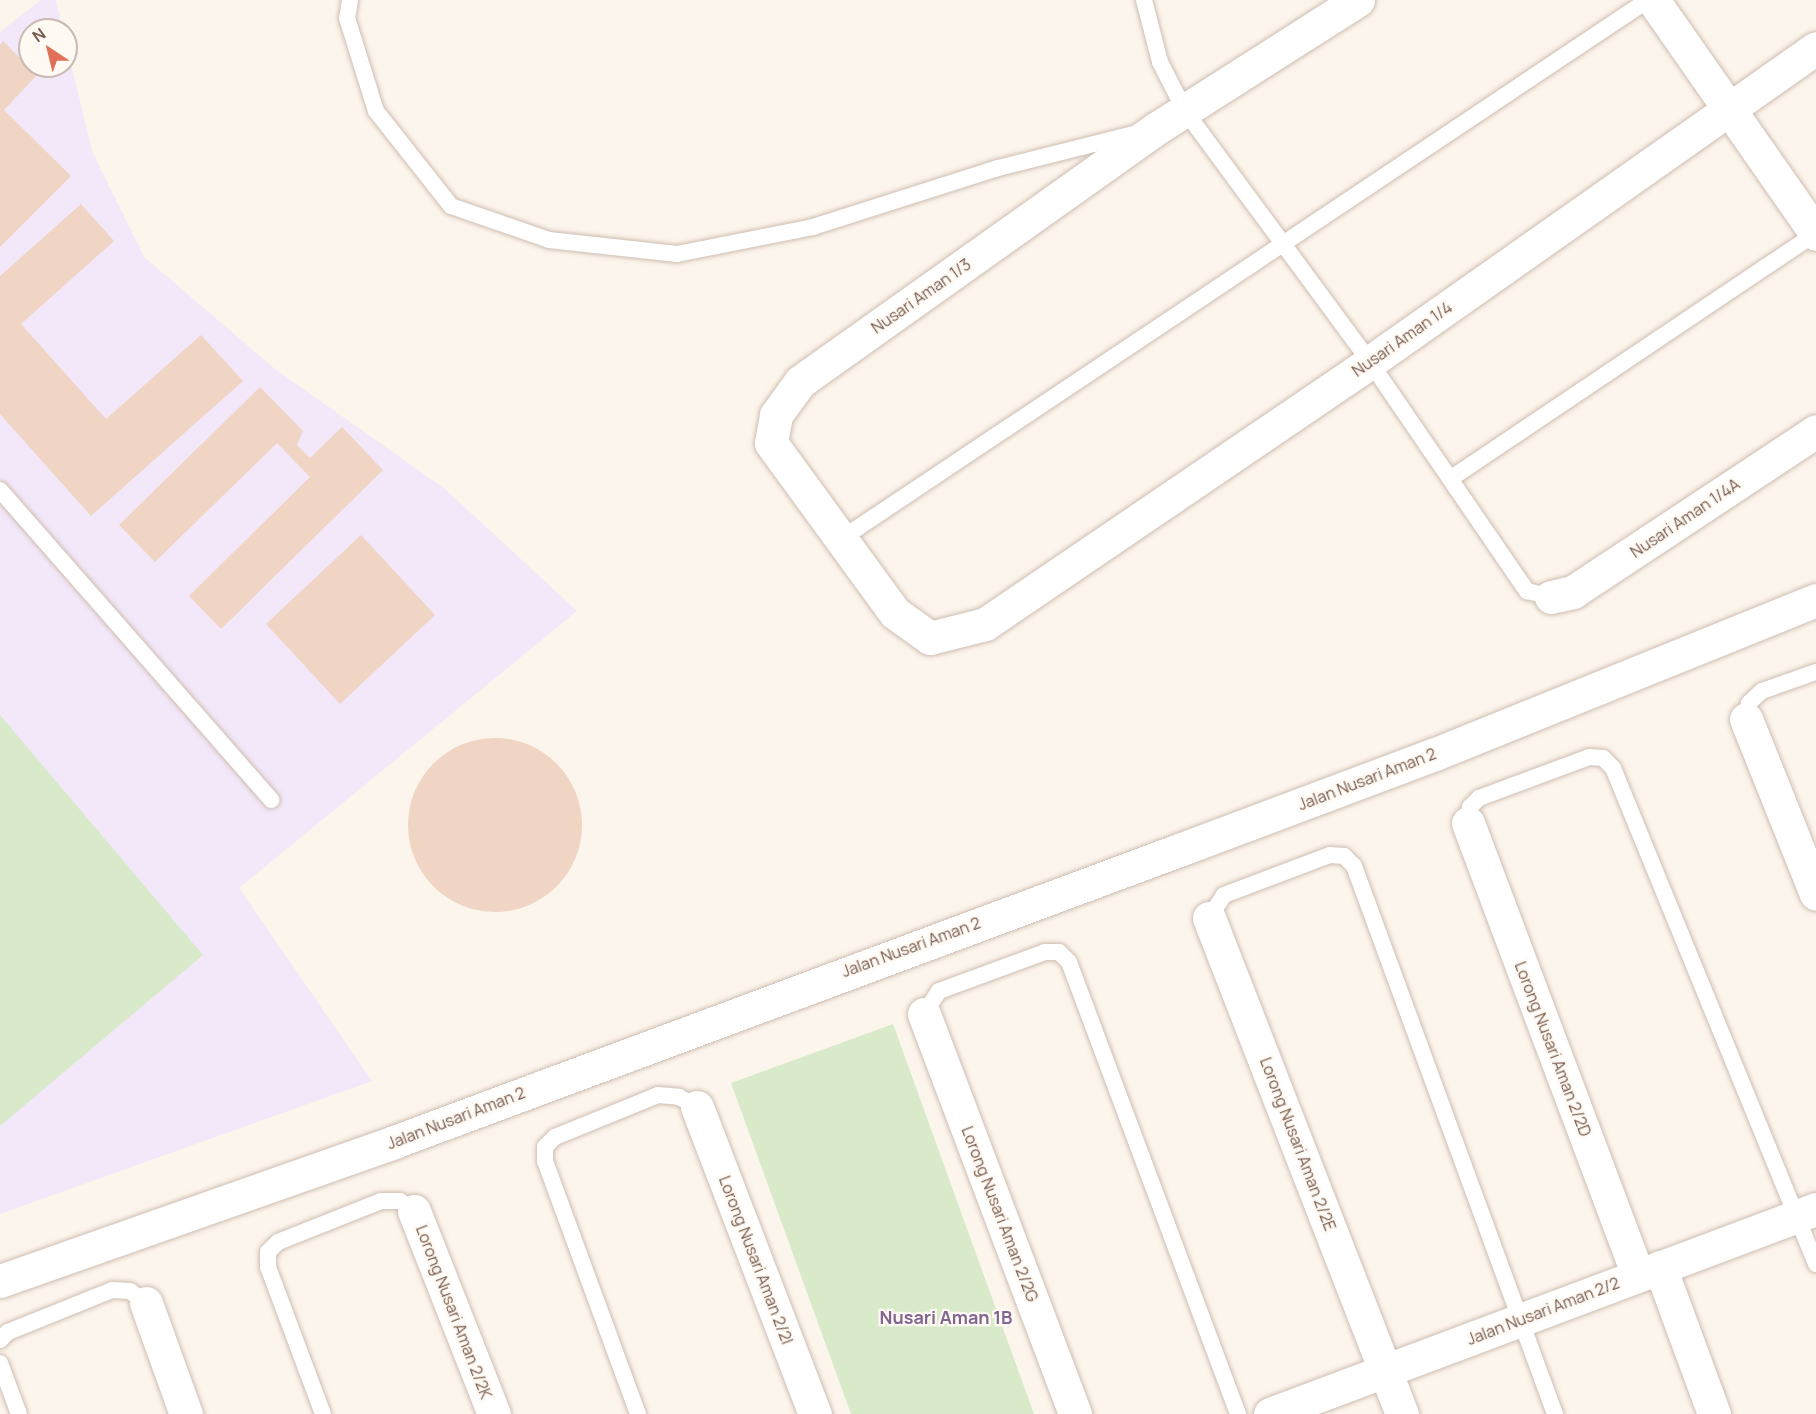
<!DOCTYPE html>
<style>
body{margin:0}
#map{position:relative;width:1816px;height:1414px;overflow:hidden;background:#fcf5eb;font-family:Manrope,sans-serif}
div>[style]{position:absolute}
.education>*{inset:0;background:#f2e8f9}
.green>*{inset:0;background:#d8eaca}
.building>*{inset:0;background:#f0d4c4}
.round{border-radius:50%}
.roads{filter:drop-shadow(0 0 2px #cebdb1) drop-shadow(0 0 2px #cebdb1)}
.service>*{height:16px;margin:-8px;padding:0 8px;transform-origin:8px;border-radius:8px;background:#fff}
.minor>*{height:33px;margin:-16.5px;padding:0 16.5px;transform-origin:16.5px;border-radius:16.5px;background:#fff}
span{translate:-50% -50%;white-space:nowrap;text-align:center;line-height:1.15;-webkit-text-stroke:4.5px #fef9f2;paint-order:stroke}
.street-label{font-size:16px;color:#775b4f}
.neighbourhood-label{font-size:18px;color:#826692;font-weight:700}
.north{position:absolute;left:18px;top:18px;width:60px;height:60px;box-sizing:border-box;background:#fef9f2;border:2px solid #c8bab1;border-radius:50%;rotate:325deg;font-size:16px;font-weight:700;line-height:24px;text-align:center;color:#775b4f}
.north::after{content:'';display:block;margin:auto;width:21px;height:27px;background:#e07057;clip-path:polygon(50% 0,100% 100%,50% 72%,0 100%)}
</style>
<div id="map">
<div class="education">
<i style="clip-path:polygon(41px 0,56px 0,63px 30px,30px 30px,30px 66px,66px 66px,66px 43px,92px 151px,144px 257px,275px 369px,445px 489px,577px 611px,239px 888px,372px 1081px,0 1214px,0 32px)"></i>
</div>
<div class="green">
<i style="clip-path:polygon(0 715px,203px 955px,0 1126px)"></i>
<i style="clip-path:polygon(893px 1024px,1034px 1414px,851px 1414px,731px 1083px)"></i>
</div>
<div class="building">
<i style="clip-path:polygon(3px 41px,37px 75px,4px 110px,71px 176px,0 247px,0 45px)"></i>
<i style="clip-path:polygon(81px 204px,114px 241px,21px 324px,106px 419px,201px 335px,243px 381px,91px 516px,0 414px,0 276px)"></i>
<i style="clip-path:polygon(260px 387px,303px 431px,297px 445px,310px 458px,342px 427px,383px 470px,221px 629px,189px 596px,310px 477px,277px 443px,155px 562px,119px 525px)"></i>
<i style="clip-path:polygon(361px 535px,435px 615px,340px 704px,266px 624px)"></i>
<i class="round" style="left:408px;top:738px;width:174px;height:174px"></i>
</div>
<div class="roads">
<div class="service">
<i style="left:350px;top:0;width:18px;rotate:99deg"></i>
<i style="left:347px;top:18px;width:97px;rotate:72.7deg"></i>
<i style="left:376px;top:111px;width:121px;rotate:51.7deg"></i>
<i style="left:451px;top:206px;width:104px;rotate:19.1deg"></i>
<i style="left:549px;top:240px;width:129px;rotate:6.2deg"></i>
<i style="left:677px;top:254px;width:139px;rotate:-11.2deg"></i>
<i style="left:813px;top:227px;width:194px;rotate:-17.7deg"></i>
<i style="left:998px;top:168px;width:139px;rotate:-14.1deg"></i>
<i style="left:1144px;top:0;width:64px;rotate:75.5deg"></i>
<i style="left:1160px;top:62px;width:55px;rotate:63deg"></i>
<i style="left:1185px;top:111px;width:312px;rotate:53.6deg"></i>
<i style="left:1370px;top:362px;width:278px;rotate:55.6deg"></i>
<i style="left:1527px;top:591px;width:25px;rotate:14deg"></i>
<i style="left:1450px;top:479px;width:441px;rotate:-33.9deg"></i>
<i style="left:0;top:490px;width:412px;rotate:48.8deg"></i>
<i style="left:841px;top:539px;width:970px;rotate:-33.74deg"></i>
<i style="left:1746px;top:719px;width:16px;rotate:-79deg"></i>
<i style="left:1749px;top:703px;width:18px;rotate:-43deg"></i>
<i style="left:1762px;top:691px;width:57px;rotate:-19.4deg"></i>
<i style="left:1468px;top:823px;width:16px;rotate:-83deg"></i>
<i style="left:1470px;top:807px;width:13px;rotate:-45deg"></i>
<i style="left:1479px;top:798px;width:117px;rotate:-20.4deg"></i>
<i style="left:1589px;top:757px;width:14px;rotate:4deg"></i>
<i style="left:1603px;top:758px;width:14px;rotate:45deg"></i>
<i style="left:1613px;top:768px;width:536px;rotate:67.74deg"></i>
<i style="left:1209px;top:918px;width:27px;rotate:-57deg"></i>
<i style="left:1224px;top:895px;width:113px;rotate:-20.7deg"></i>
<i style="left:1330px;top:855px;width:14px;rotate:4deg"></i>
<i style="left:1344px;top:856px;width:14px;rotate:45deg"></i>
<i style="left:1354px;top:866px;width:584px;rotate:69.86deg"></i>
<i style="left:924px;top:1014px;width:27px;rotate:-57deg"></i>
<i style="left:939px;top:991px;width:113px;rotate:-20.2deg"></i>
<i style="left:1045px;top:952px;width:14px"></i>
<i style="left:1059px;top:952px;width:14px;rotate:45deg"></i>
<i style="left:1069px;top:962px;width:483px;rotate:69.5deg"></i>
<i style="left:0;top:1340px;width:11px;rotate:-45deg"></i>
<i style="left:8px;top:1332px;width:112px;rotate:-22deg"></i>
<i style="left:112px;top:1290px;width:18px;rotate:3deg"></i>
<i style="left:130px;top:1291px;width:20px;rotate:37deg"></i>
<i style="left:0;top:1363px;width:54px;rotate:69.6deg"></i>
<i style="left:323px;top:1414px;width:157px;rotate:-110.5deg"></i>
<i style="left:268px;top:1267px;width:15px;rotate:-90deg"></i>
<i style="left:268px;top:1252px;width:14px;rotate:-45deg"></i>
<i style="left:278px;top:1242px;width:111px;rotate:-21.7deg"></i>
<i style="left:381px;top:1201px;width:19px"></i>
<i style="left:400px;top:1201px;width:17px;rotate:36deg"></i>
<i style="left:638px;top:1414px;width:270px;rotate:-110.2deg"></i>
<i style="left:545px;top:1161px;width:14px;rotate:-90deg"></i>
<i style="left:545px;top:1147px;width:14px;rotate:-45deg"></i>
<i style="left:555px;top:1137px;width:111px;rotate:-22.2deg"></i>
<i style="left:658px;top:1095px;width:21px;rotate:5deg"></i>
<i style="left:679px;top:1097px;width:21px;rotate:29deg"></i>
</div>
<div class="minor">
<i style="left:1358px;top:0;width:238px;rotate:147.5deg"></i>
<i style="left:1157px;top:128px;width:438px;rotate:144.6deg"></i>
<i style="left:800px;top:382px;width:41px;rotate:126deg"></i>
<i style="left:776px;top:415px;width:28px;rotate:100deg"></i>
<i style="left:771px;top:443px;width:210px;rotate:53.9deg"></i>
<i style="left:895px;top:613px;width:43px;rotate:35.5deg"></i>
<i style="left:930px;top:638px;width:57px;rotate:-14.3deg"></i>
<i style="left:985px;top:624px;width:466px;rotate:-34.2deg"></i>
<i style="left:1370px;top:362px;width:545px;rotate:-35.15deg"></i>
<i style="left:1653px;top:0;width:285px;rotate:55.1deg"></i>
<i style="left:1551px;top:597px;width:23px;rotate:-13deg"></i>
<i style="left:1573px;top:592px;width:291px;rotate:-33.5deg"></i>
<i style="left:1746px;top:719px;width:188px;rotate:68.2deg"></i>
<i style="left:1468px;top:823px;width:483px;rotate:69.4deg"></i>
<i style="left:1209px;top:918px;width:532px;rotate:68.74deg"></i>
<i style="left:924px;top:1014px;width:428px;rotate:69.3deg"></i>
<i style="left:697px;top:1107px;width:329px;rotate:69deg"></i>
<i style="left:414px;top:1211px;width:218px;rotate:68.5deg"></i>
<i style="left:1660px;top:1267px;width:157px;rotate:69.8deg"></i>
<i style="left:0;top:1281px;width:418px;rotate:-19.4deg"></i>
<i style="left:394px;top:1142px;width:841px;rotate:-20.4deg"></i>
<i style="left:1182px;top:849px;width:270px;rotate:-20.6deg"></i>
<i style="left:1435px;top:754px;width:411px;rotate:-22deg"></i>
<i style="left:146px;top:1303px;width:118px;rotate:70.2deg"></i>
<i style="left:1270px;top:1414px;width:583px;rotate:-20.58deg"></i>
</div>
</div>
<div class="street-label">
<span style="left:921px;top:296px;rotate:-35deg">Nusari Aman 1/3</span>
<span style="left:1402px;top:339px;rotate:-35deg">Nusari Aman 1/4</span>
<span style="left:1685px;top:518px;rotate:-34deg">Nusari Aman 1/4A</span>
<span style="left:1367px;top:779px;rotate:-21deg">Jalan Nusari Aman 2</span>
<span style="left:911px;top:947px;rotate:-20deg">Jalan Nusari Aman 2</span>
<span style="left:1553px;top:1049px;rotate:69deg">Lorong Nusari Aman 2/2D</span>
<span style="left:456px;top:1118px;rotate:-21deg">Jalan Nusari Aman 2</span>
<span style="left:1298px;top:1144px;rotate:69deg">Lorong Nusari Aman 2/2E</span>
<span style="left:1000px;top:1214px;rotate:69deg">Lorong Nusari Aman 2/2G</span>
<span style="left:756px;top:1260px;rotate:69deg">Lorong Nusari Aman 2/2I</span>
<span style="left:1543px;top:1311px;rotate:-21deg">Jalan Nusari Aman 2/2</span>
<span style="left:454px;top:1312px;rotate:69deg">Lorong Nusari Aman 2/2K</span>
</div>
<div class="neighbourhood-label">
<span style="left:946px;top:1317px">Nusari Aman 1B</span>
</div>
<div class="north">N</div>
</div>
